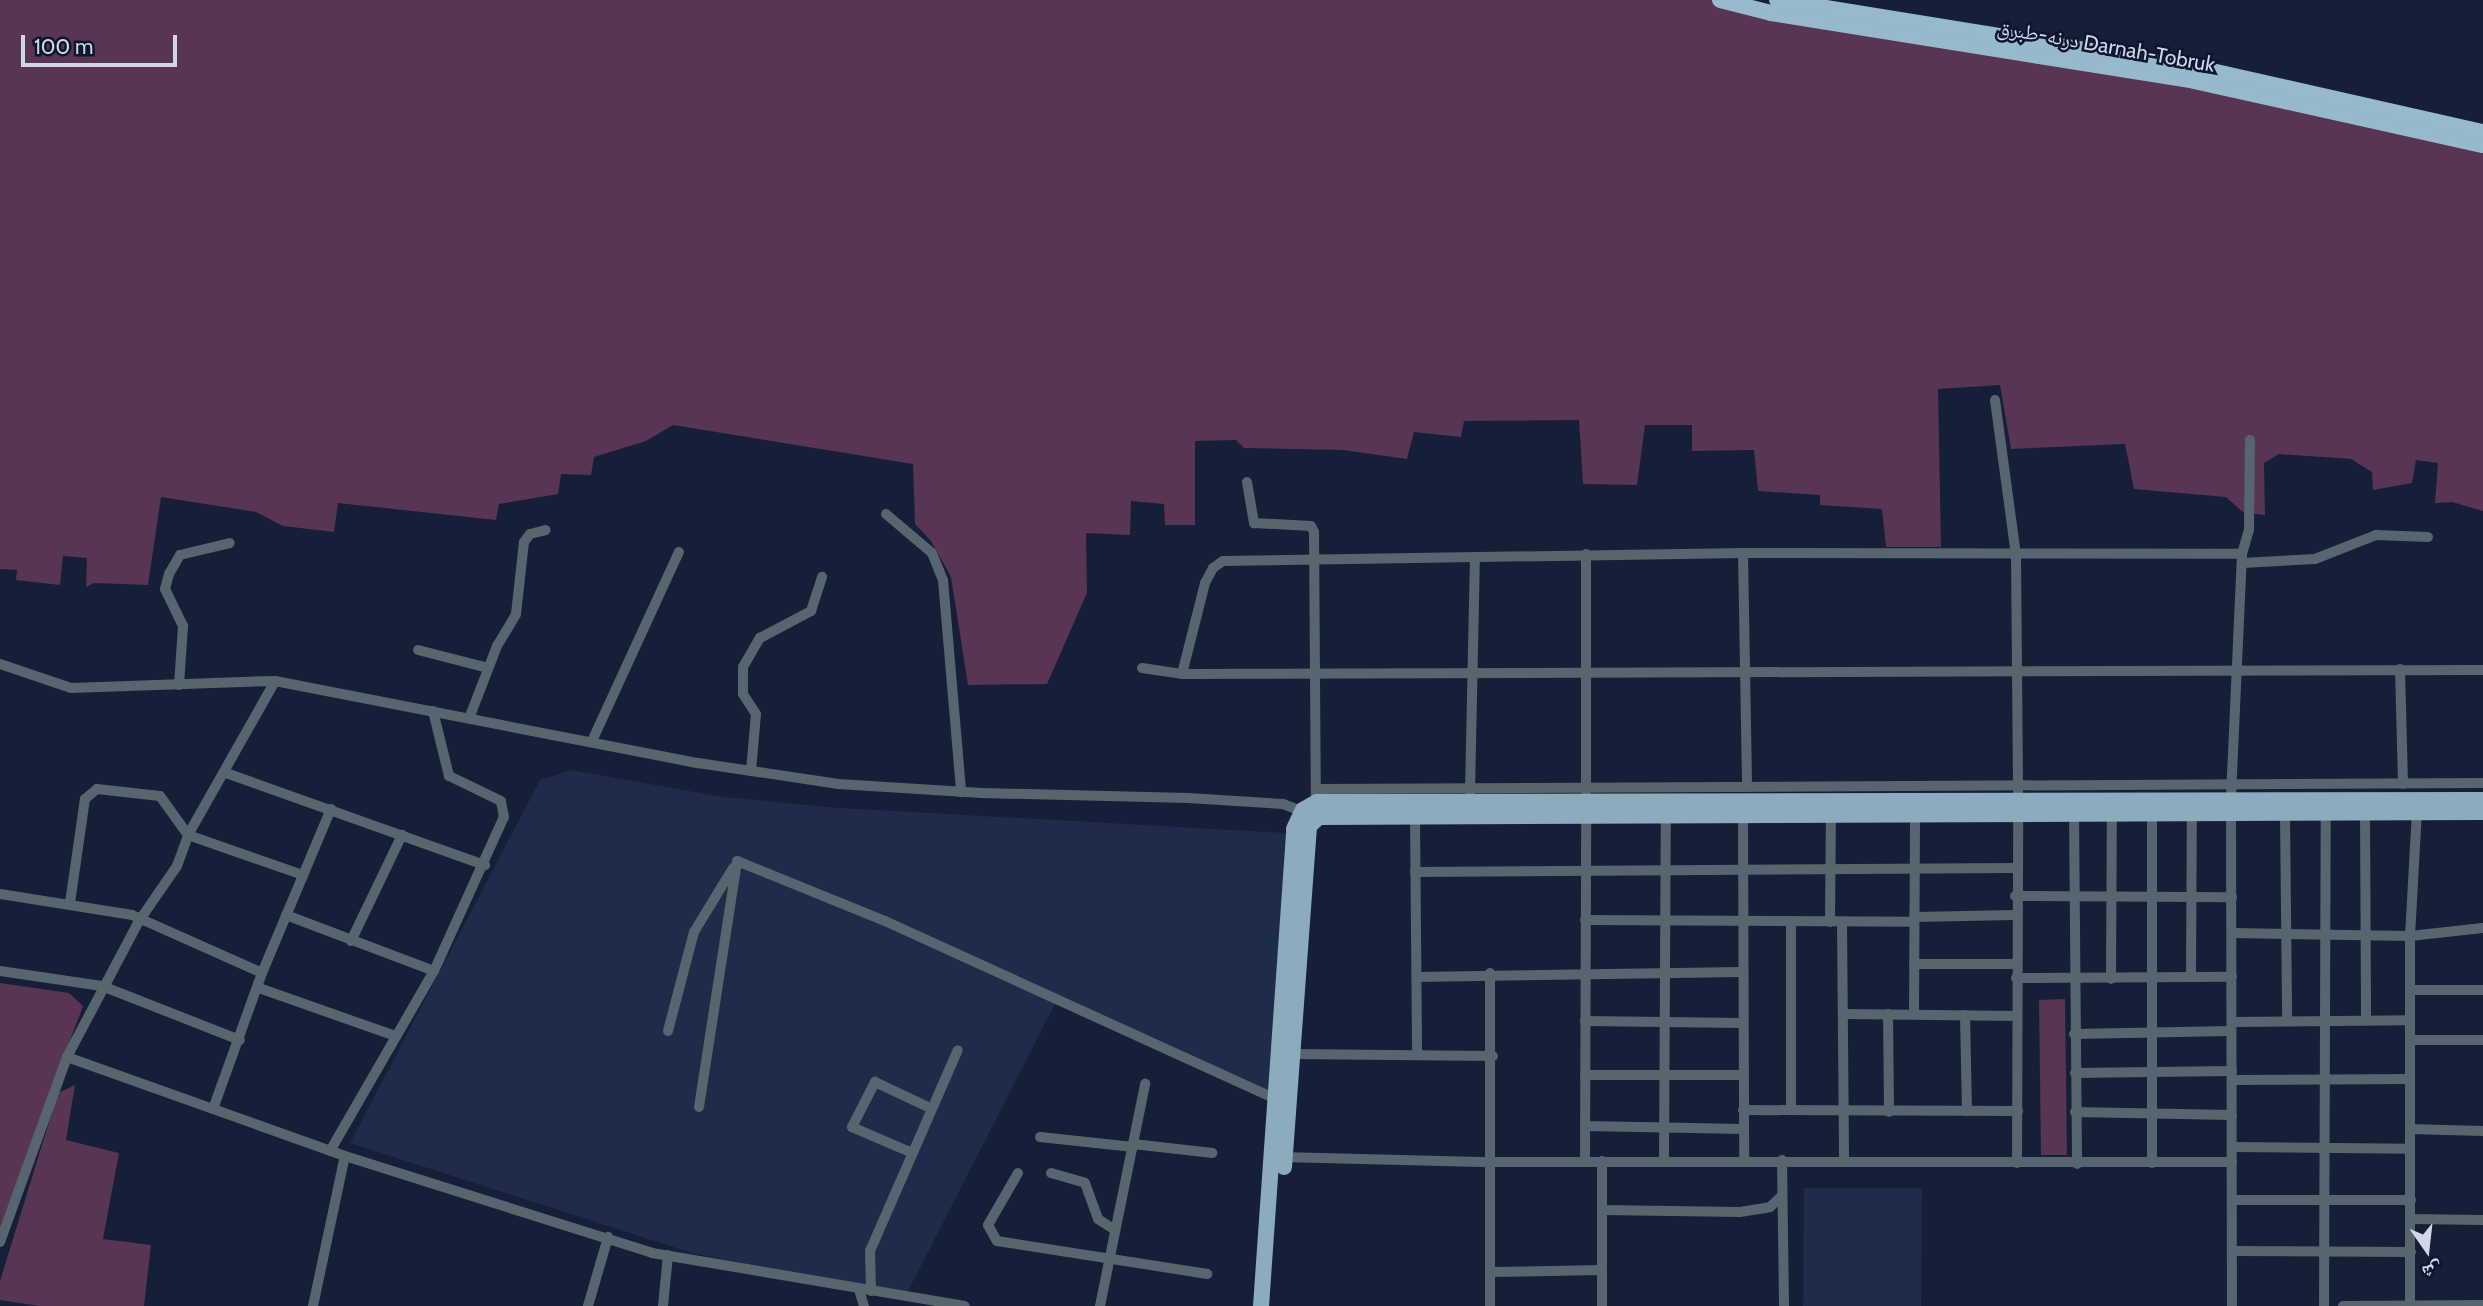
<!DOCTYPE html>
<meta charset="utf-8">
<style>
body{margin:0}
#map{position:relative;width:2483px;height:1306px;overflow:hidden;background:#151f38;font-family:Cabin,"Noto Naskh Arabic",sans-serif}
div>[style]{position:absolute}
.built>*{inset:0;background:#1e2b49}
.green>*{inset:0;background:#573553}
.minor>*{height:10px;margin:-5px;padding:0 5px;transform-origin:5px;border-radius:5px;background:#57656e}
.primary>*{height:16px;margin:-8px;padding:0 8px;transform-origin:8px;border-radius:8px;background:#8cabbc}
.trunk>*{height:16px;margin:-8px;padding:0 8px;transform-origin:8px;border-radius:8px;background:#96b9cc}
span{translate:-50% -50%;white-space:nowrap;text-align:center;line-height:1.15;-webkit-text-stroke:5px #0c162d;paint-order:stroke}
.street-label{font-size:21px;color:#d0d8e8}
.north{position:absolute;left:2392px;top:1215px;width:70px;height:70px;-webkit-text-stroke:5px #0c162d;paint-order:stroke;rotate:166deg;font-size:19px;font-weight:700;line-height:28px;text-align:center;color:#d0d8e8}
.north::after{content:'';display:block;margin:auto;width:24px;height:32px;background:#d0d8e8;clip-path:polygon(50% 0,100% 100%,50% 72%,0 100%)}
.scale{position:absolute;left:21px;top:35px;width:156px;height:32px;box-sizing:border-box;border:4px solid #d0d8e8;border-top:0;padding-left:9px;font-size:21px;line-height:24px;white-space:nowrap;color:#d0d8e8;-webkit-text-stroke:5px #0c162d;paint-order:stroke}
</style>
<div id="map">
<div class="built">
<i style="clip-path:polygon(571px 770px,723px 797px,840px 808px,1287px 833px,1274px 1101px,1057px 1000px,906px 1295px,692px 1253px,350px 1143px,540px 780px)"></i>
<i style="clip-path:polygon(1804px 1188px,1922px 1188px,1921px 1306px,1803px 1306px)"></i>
</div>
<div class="green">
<i style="clip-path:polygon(0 0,1713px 0,2158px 79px,2483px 149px,2483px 511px,2452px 502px,2435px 503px,2438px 463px,2416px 460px,2412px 483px,2373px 490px,2372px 472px,2351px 459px,2279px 454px,2264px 463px,2265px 515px,2244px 513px,2226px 497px,2134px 489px,2125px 444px,2011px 449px,2000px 385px,1938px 389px,1941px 547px,1886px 547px,1882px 509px,1820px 505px,1820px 495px,1758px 491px,1754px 450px,1692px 451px,1692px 425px,1645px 425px,1637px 485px,1583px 484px,1579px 420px,1464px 421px,1461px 437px,1414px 432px,1407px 459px,1343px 450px,1244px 448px,1236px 440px,1195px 441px,1195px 525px,1165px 525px,1164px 504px,1131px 501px,1130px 535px,1086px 533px,1087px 593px,1047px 684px,968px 685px,951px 577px,931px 541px,915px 524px,913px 464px,673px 425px,646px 441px,594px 457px,591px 475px,561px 474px,558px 494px,499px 504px,496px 520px,338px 503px,334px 532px,283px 526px,256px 512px,161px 497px,148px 585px,94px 583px,86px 587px,87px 558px,63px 556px,60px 585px,16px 580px,17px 570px,0 569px)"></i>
<i style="clip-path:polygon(0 983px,69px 993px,83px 1006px,0 1227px)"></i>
<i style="clip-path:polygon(2065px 999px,2067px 1155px,2041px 1155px,2039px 1000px)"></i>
<i style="clip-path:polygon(75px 1085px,66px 1140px,119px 1153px,103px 1239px,151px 1245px,144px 1306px,39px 1306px,0 1300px,0 1281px,58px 1093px)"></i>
</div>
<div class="minor">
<i style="left:1995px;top:400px;width:157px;rotate:82.3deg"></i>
<i style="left:2016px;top:556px;width:237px;rotate:89.5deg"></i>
<i style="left:1247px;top:482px;width:42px;rotate:80.3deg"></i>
<i style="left:1254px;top:523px;width:57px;rotate:3deg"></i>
<i style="left:1311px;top:526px;width:7px;rotate:63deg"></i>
<i style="left:1314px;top:532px;width:263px;rotate:89.6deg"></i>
<i style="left:886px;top:514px;width:60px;rotate:40.3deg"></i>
<i style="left:932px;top:553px;width:29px;rotate:68deg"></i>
<i style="left:943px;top:580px;width:213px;rotate:85.1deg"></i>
<i style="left:1743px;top:553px;width:234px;rotate:89deg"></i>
<i style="left:1586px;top:554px;width:237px;rotate:90deg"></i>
<i style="left:2242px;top:554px;width:25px;rotate:-74deg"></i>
<i style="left:2249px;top:530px;width:90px;rotate:-89.4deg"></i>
<i style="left:2242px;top:563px;width:73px;rotate:-3.1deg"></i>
<i style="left:2315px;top:559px;width:66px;rotate:-21.5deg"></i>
<i style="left:2376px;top:535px;width:52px;rotate:2.2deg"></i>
<i style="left:418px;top:650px;width:72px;rotate:14.4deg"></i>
<i style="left:0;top:664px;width:75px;rotate:18.7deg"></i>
<i style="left:71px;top:688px;width:204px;rotate:-2deg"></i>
<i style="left:275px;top:681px;width:431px;rotate:11deg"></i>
<i style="left:698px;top:763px;width:142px;rotate:8.5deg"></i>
<i style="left:838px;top:784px;width:144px;rotate:3.6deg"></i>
<i style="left:982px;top:793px;width:206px;rotate:1.4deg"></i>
<i style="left:1188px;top:798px;width:95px;rotate:3.6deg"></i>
<i style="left:1283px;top:804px;width:25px;rotate:21deg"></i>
<i style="left:1142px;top:668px;width:40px;rotate:8.5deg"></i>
<i style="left:1182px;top:674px;width:1301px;rotate:-0.18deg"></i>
<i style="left:2400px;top:669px;width:115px;rotate:88.5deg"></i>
<i style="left:1182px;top:674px;width:94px;rotate:-75.8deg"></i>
<i style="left:1205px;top:583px;width:17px;rotate:-62deg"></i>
<i style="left:1213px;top:568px;width:12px;rotate:-35deg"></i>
<i style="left:1223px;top:561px;width:520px;rotate:-0.88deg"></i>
<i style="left:1743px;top:553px;width:499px;rotate:0.1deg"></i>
<i style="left:2242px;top:554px;width:246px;rotate:92.6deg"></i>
<i style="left:2231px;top:800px;width:506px;rotate:89.89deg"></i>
<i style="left:179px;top:685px;width:59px;rotate:-86.1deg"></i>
<i style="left:183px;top:626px;width:41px;rotate:-115.9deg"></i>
<i style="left:165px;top:589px;width:16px;rotate:-75deg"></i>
<i style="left:169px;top:574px;width:22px;rotate:-60deg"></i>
<i style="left:180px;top:555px;width:51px;rotate:-13.5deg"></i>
<i style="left:470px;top:716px;width:75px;rotate:-68.9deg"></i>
<i style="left:497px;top:646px;width:37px;rotate:-59deg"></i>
<i style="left:516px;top:614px;width:72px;rotate:-83.7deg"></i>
<i style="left:524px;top:542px;width:10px;rotate:-53deg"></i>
<i style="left:530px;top:534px;width:16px;rotate:-14deg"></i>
<i style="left:592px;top:741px;width:208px;rotate:-65.3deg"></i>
<i style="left:751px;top:771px;width:57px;rotate:-85deg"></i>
<i style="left:756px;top:714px;width:24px;rotate:-123deg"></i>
<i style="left:743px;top:694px;width:27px;rotate:-90deg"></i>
<i style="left:743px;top:667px;width:34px;rotate:-60deg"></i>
<i style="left:760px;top:638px;width:58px;rotate:-27.9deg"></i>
<i style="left:811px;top:611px;width:36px;rotate:-72deg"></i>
<i style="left:226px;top:773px;width:275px;rotate:19.6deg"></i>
<i style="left:1316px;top:789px;width:1167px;rotate:-0.29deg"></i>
<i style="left:1470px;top:792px;width:234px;rotate:-88.8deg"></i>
<i style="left:2152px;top:812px;width:351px;rotate:90deg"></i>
<i style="left:2074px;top:813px;width:351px;rotate:89.5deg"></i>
<i style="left:2365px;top:813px;width:207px;rotate:89.7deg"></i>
<i style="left:2285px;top:814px;width:207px;rotate:89.4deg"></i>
<i style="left:1743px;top:815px;width:345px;rotate:89.8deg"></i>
<i style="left:1415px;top:816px;width:239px;rotate:89.5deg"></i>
<i style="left:737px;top:861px;width:160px;rotate:22.1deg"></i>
<i style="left:885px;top:921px;width:432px;rotate:24.5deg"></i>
<i style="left:1415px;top:872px;width:599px;rotate:-0.38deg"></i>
<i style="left:0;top:894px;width:134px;rotate:9deg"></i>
<i style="left:132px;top:915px;width:142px;rotate:24deg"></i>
<i style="left:2015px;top:896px;width:217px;rotate:0.3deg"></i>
<i style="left:70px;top:903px;width:105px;rotate:-81.8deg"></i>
<i style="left:85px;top:799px;width:16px;rotate:-40deg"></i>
<i style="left:97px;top:789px;width:63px;rotate:6.3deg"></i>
<i style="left:160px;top:796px;width:48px;rotate:54.3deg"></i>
<i style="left:188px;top:835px;width:122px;rotate:19.2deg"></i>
<i style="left:286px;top:915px;width:158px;rotate:20.7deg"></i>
<i style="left:1914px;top:917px;width:101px;rotate:-1.1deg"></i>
<i style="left:1585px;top:920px;width:329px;rotate:0.3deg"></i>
<i style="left:1830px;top:922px;width:107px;rotate:-89.5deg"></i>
<i style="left:1842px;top:922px;width:239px;rotate:89.5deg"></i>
<i style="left:2232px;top:933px;width:178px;rotate:1deg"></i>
<i style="left:2410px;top:936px;width:73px;rotate:-6.3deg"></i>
<i style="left:351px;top:941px;width:118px;rotate:-64.3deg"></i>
<i style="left:1914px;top:964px;width:102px"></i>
<i style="left:0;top:971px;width:103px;rotate:8.4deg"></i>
<i style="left:102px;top:986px;width:148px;rotate:21.4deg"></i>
<i style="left:1490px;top:973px;width:333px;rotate:90deg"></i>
<i style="left:1417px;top:977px;width:325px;rotate:-0.9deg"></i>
<i style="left:2191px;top:977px;width:166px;rotate:-89.7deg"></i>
<i style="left:2016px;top:978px;width:216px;rotate:-0.3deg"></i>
<i style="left:2111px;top:979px;width:165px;rotate:-89.7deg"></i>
<i style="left:259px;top:988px;width:144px;rotate:19.4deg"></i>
<i style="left:2410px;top:990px;width:73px"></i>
<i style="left:1845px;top:1014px;width:172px;rotate:0.7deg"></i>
<i style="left:1888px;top:1014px;width:98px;rotate:89.4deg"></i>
<i style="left:1914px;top:1014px;width:200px;rotate:-89.7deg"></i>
<i style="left:1965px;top:1015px;width:96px;rotate:88.8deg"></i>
<i style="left:1585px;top:1021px;width:157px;rotate:0.7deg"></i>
<i style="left:2232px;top:1022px;width:178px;rotate:-0.6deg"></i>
<i style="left:668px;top:1031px;width:102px;rotate:-75.3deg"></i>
<i style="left:694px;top:932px;width:75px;rotate:-58.6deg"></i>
<i style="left:2074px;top:1034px;width:157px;rotate:-1.1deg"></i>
<i style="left:2410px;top:1040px;width:73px"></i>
<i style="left:1292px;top:1054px;width:201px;rotate:0.6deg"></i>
<i style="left:67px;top:1057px;width:295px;rotate:19.6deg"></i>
<i style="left:2075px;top:1073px;width:157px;rotate:-0.7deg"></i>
<i style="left:1585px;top:1075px;width:158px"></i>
<i style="left:2232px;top:1080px;width:178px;rotate:-0.3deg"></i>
<i style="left:699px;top:1107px;width:249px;rotate:-81.2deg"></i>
<i style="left:213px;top:1109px;width:145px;rotate:-70.2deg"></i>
<i style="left:262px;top:973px;width:178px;rotate:-67.2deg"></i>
<i style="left:1743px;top:1110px;width:275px;rotate:0.2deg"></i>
<i style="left:1791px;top:1110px;width:188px;rotate:-90deg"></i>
<i style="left:2075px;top:1112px;width:157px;rotate:1.1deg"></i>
<i style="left:1586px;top:1126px;width:158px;rotate:1.1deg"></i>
<i style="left:2410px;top:1129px;width:73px;rotate:1.6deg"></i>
<i style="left:1040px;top:1137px;width:94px;rotate:6.1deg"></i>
<i style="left:1133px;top:1144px;width:80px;rotate:6.5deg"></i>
<i style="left:2232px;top:1147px;width:178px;rotate:0.6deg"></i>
<i style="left:330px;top:1151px;width:208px;rotate:-60deg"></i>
<i style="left:434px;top:971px;width:169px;rotate:-65.6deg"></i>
<i style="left:504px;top:817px;width:16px;rotate:-101deg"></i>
<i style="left:501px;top:801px;width:58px;rotate:-154.3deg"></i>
<i style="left:449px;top:776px;width:67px;rotate:-103.8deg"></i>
<i style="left:910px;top:1152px;width:63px;rotate:-156.7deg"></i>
<i style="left:852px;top:1127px;width:51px;rotate:-62.9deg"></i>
<i style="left:875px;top:1082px;width:61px;rotate:25.3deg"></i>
<i style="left:1281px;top:1157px;width:210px;rotate:1.4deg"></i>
<i style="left:1491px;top:1162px;width:741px"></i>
<i style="left:1664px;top:1160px;width:345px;rotate:-89.7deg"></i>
<i style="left:1782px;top:1160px;width:146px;rotate:89.2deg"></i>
<i style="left:1602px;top:1161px;width:145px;rotate:90deg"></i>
<i style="left:1585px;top:1162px;width:349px;rotate:-89.8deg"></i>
<i style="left:2017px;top:1163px;width:351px;rotate:-89.8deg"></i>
<i style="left:1018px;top:1173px;width:60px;rotate:120deg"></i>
<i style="left:988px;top:1225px;width:18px;rotate:61deg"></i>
<i style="left:997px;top:1241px;width:213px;rotate:8.9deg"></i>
<i style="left:1051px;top:1173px;width:35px;rotate:16deg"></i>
<i style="left:1085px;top:1183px;width:38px;rotate:70deg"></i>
<i style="left:1098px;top:1219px;width:20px;rotate:33deg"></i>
<i style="left:2232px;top:1200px;width:179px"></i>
<i style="left:1602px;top:1210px;width:138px;rotate:0.8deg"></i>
<i style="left:1740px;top:1212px;width:30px;rotate:-9deg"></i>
<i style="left:1770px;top:1207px;width:16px;rotate:-43deg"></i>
<i style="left:2411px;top:1219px;width:72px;rotate:0.8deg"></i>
<i style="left:0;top:1242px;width:197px;rotate:-70.1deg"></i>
<i style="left:67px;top:1057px;width:154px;rotate:-62.1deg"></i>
<i style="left:139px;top:921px;width:67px;rotate:-55.4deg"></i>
<i style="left:177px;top:866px;width:33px;rotate:-70deg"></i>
<i style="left:188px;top:835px;width:177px;rotate:-60.5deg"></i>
<i style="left:2232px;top:1251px;width:179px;rotate:0.3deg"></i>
<i style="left:1491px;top:1272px;width:111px;rotate:-1deg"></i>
<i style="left:859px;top:1289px;width:18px;rotate:74deg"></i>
<i style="left:871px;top:1291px;width:40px;rotate:-91.4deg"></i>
<i style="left:870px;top:1251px;width:219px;rotate:-66.4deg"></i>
<i style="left:313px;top:1306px;width:153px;rotate:-78deg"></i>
<i style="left:345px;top:1156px;width:322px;rotate:17.5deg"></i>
<i style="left:652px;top:1253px;width:317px;rotate:9.6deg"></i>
<i style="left:588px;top:1306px;width:72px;rotate:-73.8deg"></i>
<i style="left:663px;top:1306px;width:51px;rotate:-84.4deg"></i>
<i style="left:1100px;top:1306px;width:227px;rotate:-78.5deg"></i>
<i style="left:2324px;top:1306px;width:493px;rotate:-89.8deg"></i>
<i style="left:2343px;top:1306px;width:140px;rotate:-0.4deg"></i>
<i style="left:2410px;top:1306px;width:370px;rotate:-90deg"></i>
<i style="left:2410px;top:936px;width:126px;rotate:-86.8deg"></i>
</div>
<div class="primary">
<i style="left:1284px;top:1167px;width:342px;rotate:-85.8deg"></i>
<i style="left:1309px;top:826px;width:13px;rotate:-42deg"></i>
<i style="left:1319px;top:817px;width:1164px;rotate:-0.25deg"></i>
<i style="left:1261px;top:1306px;width:478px;rotate:-86deg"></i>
<i style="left:1294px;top:829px;width:21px;rotate:-65deg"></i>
<i style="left:1303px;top:810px;width:16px;rotate:-30deg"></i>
<i style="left:1317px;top:802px;width:1166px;rotate:-0.1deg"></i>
</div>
<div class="trunk">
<i style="left:1720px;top:0;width:53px;rotate:14.3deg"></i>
<i style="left:1771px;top:13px;width:428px;rotate:9.1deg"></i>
<i style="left:2194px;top:81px;width:296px;rotate:12.5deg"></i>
<i style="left:1777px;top:0;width:432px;rotate:9.2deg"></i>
<i style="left:2203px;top:69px;width:287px;rotate:12.7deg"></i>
</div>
<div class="street-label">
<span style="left:2106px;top:46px;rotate:10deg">درنه-طبرق Darnah-Tobruk</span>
</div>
<div class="north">ش</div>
<div class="scale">100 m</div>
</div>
